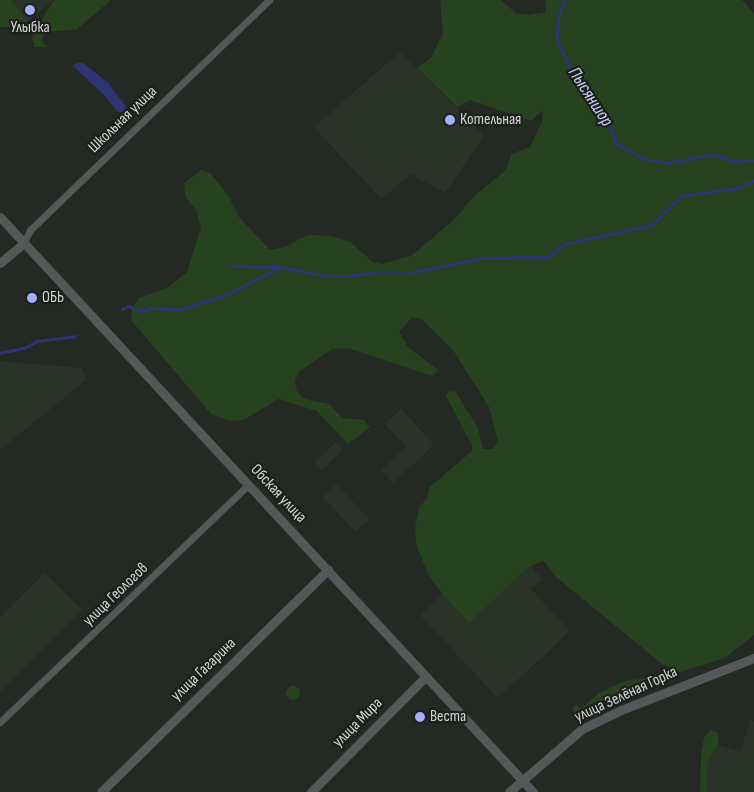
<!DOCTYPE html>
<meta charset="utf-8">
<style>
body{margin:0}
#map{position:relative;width:754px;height:792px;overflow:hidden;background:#252924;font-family:"Sofia Sans Condensed",sans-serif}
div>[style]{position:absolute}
.built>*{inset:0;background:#2b3329}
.green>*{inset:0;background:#26421f}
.round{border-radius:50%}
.water>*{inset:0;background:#2d3575}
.stream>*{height:2.5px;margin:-1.25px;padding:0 1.25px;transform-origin:1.25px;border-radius:1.25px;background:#2d3575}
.minor>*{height:7px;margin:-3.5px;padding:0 3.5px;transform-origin:3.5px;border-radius:3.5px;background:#565759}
.tertiary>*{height:9px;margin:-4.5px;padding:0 4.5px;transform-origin:4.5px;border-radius:4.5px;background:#565759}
.dots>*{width:14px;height:14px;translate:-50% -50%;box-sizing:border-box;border:2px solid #1c1f1b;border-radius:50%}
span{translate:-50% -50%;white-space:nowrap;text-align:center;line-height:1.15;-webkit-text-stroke:4.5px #1c1f1b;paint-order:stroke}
.poi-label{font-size:16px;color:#d5d7d4}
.left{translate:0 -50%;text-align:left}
.street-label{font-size:16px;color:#d5d7d4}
.water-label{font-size:18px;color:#cad3fb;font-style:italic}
</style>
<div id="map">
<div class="built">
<i style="clip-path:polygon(11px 0,54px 0,27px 21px)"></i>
<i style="clip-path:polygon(400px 52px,484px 135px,445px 193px,411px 174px,381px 199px,314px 127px)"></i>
<i style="clip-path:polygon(0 361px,81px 368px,87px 379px,0 450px)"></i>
<i style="clip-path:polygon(401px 409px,434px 445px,393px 483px,381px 470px,406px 446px,385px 424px)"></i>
<i style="clip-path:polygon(336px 442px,344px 450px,322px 470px,315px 462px)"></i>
<i style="clip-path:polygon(336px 484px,369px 519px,355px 531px,323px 497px)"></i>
<i style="clip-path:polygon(530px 566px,542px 579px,531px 589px,570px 631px,498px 698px,420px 615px,442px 594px,469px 623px)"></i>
<i style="clip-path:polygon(45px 573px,83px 610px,0 692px,0 617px)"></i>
<i style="clip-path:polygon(750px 719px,754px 721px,754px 792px,707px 792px,708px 760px,714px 749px,718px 745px,741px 752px)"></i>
</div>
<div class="green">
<i style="clip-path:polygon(0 0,11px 0,27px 21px,23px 27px,0 27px)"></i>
<i style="clip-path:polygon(54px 0,111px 0,77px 29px,46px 32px,41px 40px,47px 47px,35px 47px,32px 39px,34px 32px)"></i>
<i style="clip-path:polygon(440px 0,500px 0,516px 13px,529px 15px,546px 12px,545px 0,742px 0,754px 13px,754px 635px,725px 658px,680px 672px,662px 664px,556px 577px,544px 561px,530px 566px,469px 623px,442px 594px,428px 574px,416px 544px,415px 528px,419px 508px,427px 498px,429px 488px,472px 451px,472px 445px,446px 396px,449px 391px,456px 392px,463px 404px,478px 428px,483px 449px,493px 449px,498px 441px,489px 407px,453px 350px,421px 319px,412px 317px,399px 332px,408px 347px,438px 370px,433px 376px,348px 348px,332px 349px,300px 371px,295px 381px,297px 392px,305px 399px,329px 404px,342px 418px,364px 420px,370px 427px,348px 444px,317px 411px,278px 399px,244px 420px,229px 421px,211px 414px,131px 320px,132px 308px,139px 298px,167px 288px,187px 272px,201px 227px,196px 210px,185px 196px,184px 183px,201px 170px,210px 173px,228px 195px,239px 217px,270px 250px,285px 247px,308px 235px,331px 236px,350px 242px,373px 262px,382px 264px,411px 256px,455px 219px,472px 198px,506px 170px,511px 154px,530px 147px,542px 121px,543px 110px,531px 121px,470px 100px,457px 107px,417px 68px,431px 58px,443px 33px)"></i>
<i style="clip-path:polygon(648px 678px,658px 681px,576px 722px,573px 708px,576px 704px,581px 709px,599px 693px,624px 681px)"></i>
<i class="round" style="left:286px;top:686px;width:14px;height:14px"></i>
<i style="clip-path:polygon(710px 730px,718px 733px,718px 745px,708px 760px,707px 792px,700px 792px,701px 754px,704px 738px)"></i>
</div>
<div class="water">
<i style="clip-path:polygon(82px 62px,108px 83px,128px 109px,123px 113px,117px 111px,104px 95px,72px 65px)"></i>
</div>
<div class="stream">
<i style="left:565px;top:0;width:16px;rotate:112deg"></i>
<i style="left:559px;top:15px;width:24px;rotate:95deg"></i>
<i style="left:557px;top:39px;width:51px;rotate:65.5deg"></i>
<i style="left:578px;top:85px;width:43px;rotate:47.8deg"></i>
<i style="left:607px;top:117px;width:29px;rotate:70deg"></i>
<i style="left:617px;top:144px;width:31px;rotate:29deg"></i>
<i style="left:644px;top:159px;width:25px;rotate:9deg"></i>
<i style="left:669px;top:163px;width:44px;rotate:-11.8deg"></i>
<i style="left:712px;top:154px;width:22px;rotate:18deg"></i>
<i style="left:733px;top:161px;width:21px;rotate:-3deg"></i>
<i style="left:231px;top:266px;width:48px;rotate:1.2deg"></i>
<i style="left:279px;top:267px;width:49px;rotate:10.6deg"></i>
<i style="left:327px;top:276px;width:20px"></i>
<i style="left:347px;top:276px;width:27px;rotate:-8deg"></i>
<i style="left:374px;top:272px;width:40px"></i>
<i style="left:414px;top:272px;width:69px;rotate:-11.6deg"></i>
<i style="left:482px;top:258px;width:66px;rotate:-0.9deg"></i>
<i style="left:548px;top:257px;width:21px;rotate:-39deg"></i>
<i style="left:564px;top:244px;width:90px;rotate:-12.2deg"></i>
<i style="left:652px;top:225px;width:41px;rotate:-45deg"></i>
<i style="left:681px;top:196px;width:59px;rotate:-7.9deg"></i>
<i style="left:739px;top:188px;width:17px;rotate:-28deg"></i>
<i style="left:122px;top:309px;width:8px;rotate:-23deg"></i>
<i style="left:129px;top:306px;width:14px;rotate:25deg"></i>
<i style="left:142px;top:312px;width:7px;rotate:-34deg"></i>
<i style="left:148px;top:308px;width:32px;rotate:2deg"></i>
<i style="left:180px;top:309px;width:46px;rotate:-16.5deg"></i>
<i style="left:224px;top:296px;width:61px;rotate:-27.4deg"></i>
<i style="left:0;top:353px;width:25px;rotate:-12deg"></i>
<i style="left:24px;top:348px;width:15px;rotate:-28deg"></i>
<i style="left:37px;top:341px;width:38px;rotate:-7deg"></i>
</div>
<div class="minor">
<i style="left:23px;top:244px;width:16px;rotate:-63deg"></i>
<i style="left:30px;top:230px;width:332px;rotate:-43.9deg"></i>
<i style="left:0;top:722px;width:343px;rotate:-43.7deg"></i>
</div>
<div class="tertiary">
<i style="left:0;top:217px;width:784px;rotate:47.17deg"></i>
<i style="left:0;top:263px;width:30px;rotate:-40deg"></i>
<i style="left:101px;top:792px;width:318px;rotate:-44.4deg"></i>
<i style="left:311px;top:792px;width:163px;rotate:-45.2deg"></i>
<i style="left:509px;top:792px;width:96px;rotate:-40.8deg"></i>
<i style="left:582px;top:729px;width:43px;rotate:-26deg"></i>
<i style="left:621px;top:710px;width:143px;rotate:-21.4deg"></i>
</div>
<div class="dots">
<i style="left:30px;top:10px;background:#a2b2fd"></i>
<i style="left:450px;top:120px;background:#a2b2fd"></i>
<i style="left:32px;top:298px;background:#a2b2fd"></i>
<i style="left:420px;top:717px;background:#a2b2fd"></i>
</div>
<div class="poi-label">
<span style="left:30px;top:28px">Улыбка</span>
<span class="left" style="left:460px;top:120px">Котельная</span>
<span class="left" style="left:42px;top:298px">ОБЬ</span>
<span class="left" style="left:430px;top:717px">Веста</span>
</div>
<div class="street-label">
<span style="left:123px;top:120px;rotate:-44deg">Школьная улица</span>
<span style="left:278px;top:494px;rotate:47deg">Обская улица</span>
<span style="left:116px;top:595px;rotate:-44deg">улица Геологов</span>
<span style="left:204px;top:670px;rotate:-44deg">улица Гагарина</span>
<span style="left:626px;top:695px;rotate:-25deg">улица Зелёная Горка</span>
<span style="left:358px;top:723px;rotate:-45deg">улица Мира</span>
</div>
<div class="water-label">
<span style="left:590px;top:97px;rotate:57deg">Пысяншор</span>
</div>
</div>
